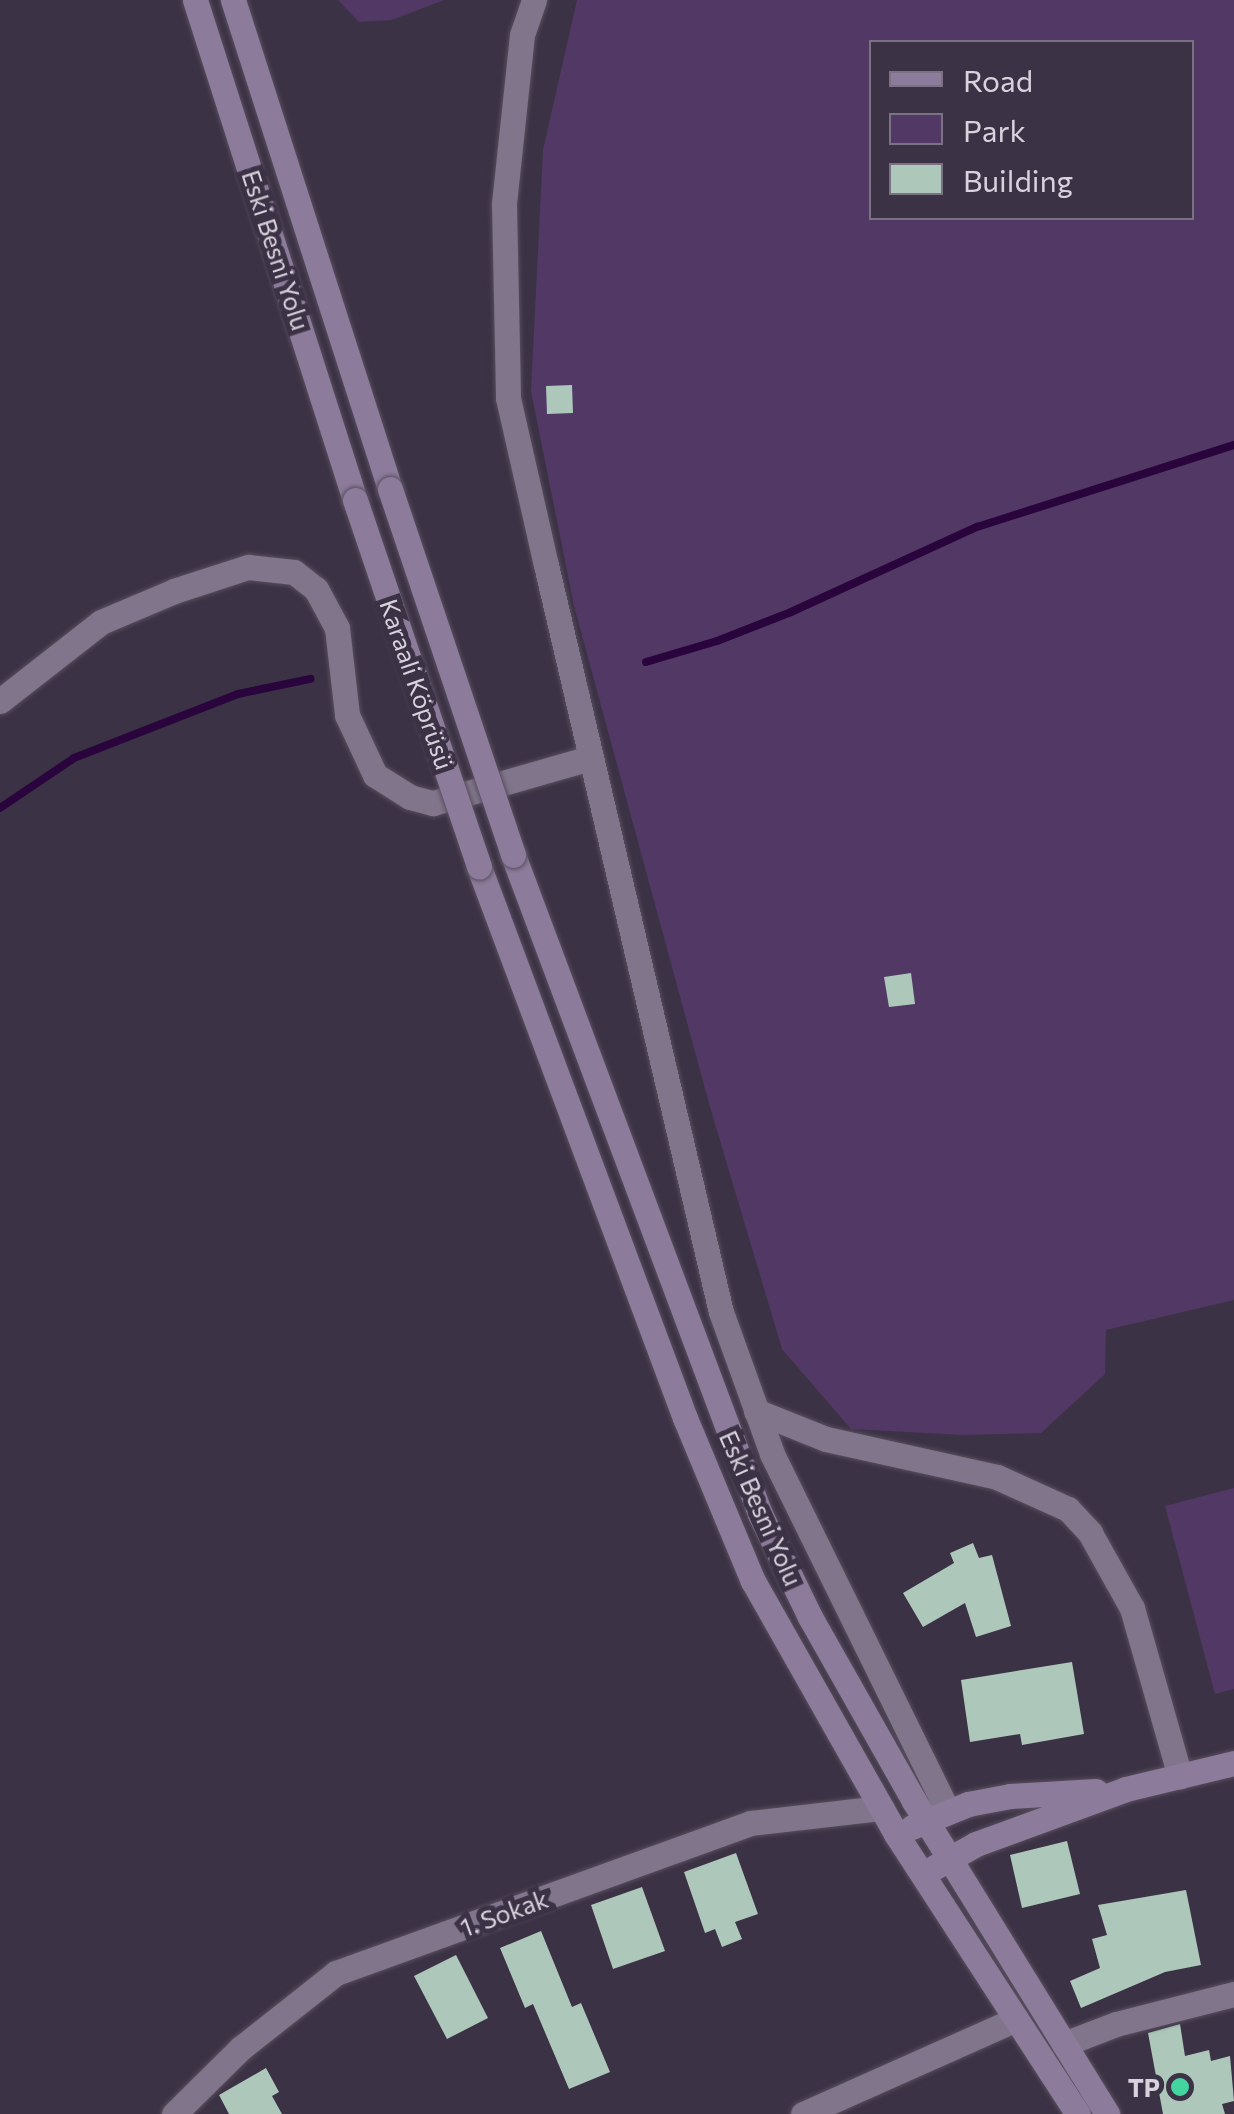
<!DOCTYPE html>
<meta charset="utf-8">
<style>
body{margin:0}
#map{position:relative;width:1234px;height:2114px;overflow:hidden;background:#3c3245;font-family:Commissioner,sans-serif}
div>[style]{position:absolute}
.green>*{inset:0;background:#523864}
.stream>*{height:8px;margin:-4px;padding:0 4px;transform-origin:4px;border-radius:4px;background:#2a053d}
.building>*{inset:0;background:#adc8bb}
.roads{filter:drop-shadow(0 0 2px #564e5d) drop-shadow(0 0 2px #564e5d)}
.street>*{height:25px;margin:-12.5px;padding:0 12.5px;transform-origin:12.5px;border-radius:12.5px;background:#80758a}
.secondary>*{height:25px;margin:-12.5px;padding:0 12.5px;transform-origin:12.5px;border-radius:12.5px;background:#8d7b9b}
.bridges{filter:drop-shadow(0 0 2px #564e5d) drop-shadow(0 0 2px #564e5d)}
.secondary-bridge>*{height:25px;margin:-12.5px;padding:0 12.5px;transform-origin:12.5px;border-radius:12.5px;background:#8d7b9b}
.dots>*{width:28px;height:28px;translate:-50% -50%;box-sizing:border-box;border:5px solid #3c3245;border-radius:50%}
span{translate:-50% -50%;white-space:nowrap;text-align:center;line-height:1.15;-webkit-text-stroke:10px #3c3245;paint-order:stroke}
.street-label{font-size:25px;color:#d8d2dd}
.poi-label{font-size:25px;color:#d8d2dd;font-weight:700}
.right{translate:-100% -50%;text-align:right}
.legend{position:absolute;left:869px;top:40px;width:325px;height:180px;box-sizing:border-box;background:#3c3245;border:2px solid #7a7282;margin:0;padding:12px 18px;list-style:none;font-size:30px;color:#d8d2dd}
.legend li{display:flex;align-items:center;gap:20px;height:50px}
.legend b{width:50px;border:2px solid #7a7282}
</style>
<div id="map">
<div class="green">
<i style="clip-path:polygon(338px 0,444px 0,392px 20px,359px 22px)"></i>
<i style="clip-path:polygon(evenodd,577px 0,1234px 0,1234px 1300px,1106px 1330px,1105px 1374px,1041px 1433px,963px 1435px,851px 1429px,782px 1349px,710px 1107px,574px 606px,531px 391px,543px 150px,577px 0,872px 42px,1192px 42px,1192px 218px,872px 218px,872px 42px)"></i>
<i style="clip-path:polygon(1234px 1488px,1234px 1689px,1215px 1694px,1165px 1506px)"></i>
</div>
<div class="stream">
<i style="left:646px;top:662px;width:74px;rotate:-16.5deg"></i>
<i style="left:717px;top:641px;width:79px;rotate:-21.4deg"></i>
<i style="left:791px;top:612px;width:205px;rotate:-24.6deg"></i>
<i style="left:977px;top:527px;width:270px;rotate:-17.7deg"></i>
<i style="left:0;top:808px;width:89px;rotate:-34deg"></i>
<i style="left:74px;top:758px;width:176px;rotate:-21.3deg"></i>
<i style="left:238px;top:694px;width:74px;rotate:-11.8deg"></i>
</div>
<div class="building">
<i style="clip-path:polygon(572px 385px,573px 413px,547px 414px,546px 386px)"></i>
<i style="clip-path:polygon(911px 973px,915px 1004px,889px 1007px,884px 977px)"></i>
<i style="clip-path:polygon(973px 1543px,979px 1558px,992px 1555px,1011px 1626px,976px 1637px,965px 1603px,923px 1627px,903px 1593px,954px 1563px,950px 1553px)"></i>
<i style="clip-path:polygon(1072px 1662px,1084px 1734px,1022px 1745px,1020px 1734px,970px 1742px,961px 1680px)"></i>
<i style="clip-path:polygon(1067px 1841px,1080px 1894px,1022px 1908px,1010px 1855px)"></i>
<i style="clip-path:polygon(736px 1853px,758px 1914px,735px 1922px,742px 1939px,722px 1947px,715px 1929px,705px 1933px,684px 1872px)"></i>
<i style="clip-path:polygon(642px 1887px,665px 1951px,613px 1969px,591px 1905px)"></i>
<i style="clip-path:polygon(1186px 1890px,1201px 1965px,1165px 1972px,1081px 2008px,1070px 1981px,1100px 1968px,1092px 1939px,1107px 1935px,1098px 1905px)"></i>
<i style="clip-path:polygon(541px 1931px,572px 2007px,581px 2003px,610px 2072px,569px 2089px,533px 2004px,525px 2008px,500px 1948px)"></i>
<i style="clip-path:polygon(456px 1955px,488px 2018px,447px 2039px,414px 1976px)"></i>
<i style="clip-path:polygon(1180px 2024px,1185px 2056px,1209px 2050px,1211px 2061px,1230px 2056px,1234px 2101px,1222px 2104px,1225px 2114px,1163px 2114px,1148px 2033px)"></i>
<i style="clip-path:polygon(266px 2068px,279px 2092px,272px 2096px,282px 2114px,229px 2114px,219px 2095px)"></i>
</div>
<div class="roads">
<div class="street">
<i style="left:534px;top:0;width:37px;rotate:109deg"></i>
<i style="left:522px;top:35px;width:170px;rotate:96.1deg"></i>
<i style="left:504px;top:204px;width:194px;rotate:88.8deg"></i>
<i style="left:508px;top:398px;width:171px;rotate:77.2deg"></i>
<i style="left:546px;top:565px;width:767px;rotate:76.82deg"></i>
<i style="left:721px;top:1312px;width:151px;rotate:70.2deg"></i>
<i style="left:772px;top:1454px;width:399px;rotate:63.8deg"></i>
<i style="left:0;top:701px;width:128px;rotate:-38deg"></i>
<i style="left:101px;top:622px;width:79px;rotate:-23deg"></i>
<i style="left:174px;top:591px;width:78px;rotate:-18deg"></i>
<i style="left:248px;top:567px;width:46px;rotate:6.2deg"></i>
<i style="left:294px;top:572px;width:28px;rotate:38deg"></i>
<i style="left:316px;top:589px;width:44px;rotate:61.7deg"></i>
<i style="left:337px;top:628px;width:88px;rotate:83.4deg"></i>
<i style="left:347px;top:715px;width:66px;rotate:65deg"></i>
<i style="left:375px;top:775px;width:41px;rotate:32.2deg"></i>
<i style="left:410px;top:797px;width:24px;rotate:15deg"></i>
<i style="left:433px;top:803px;width:163px;rotate:-16deg"></i>
<i style="left:756px;top:1411px;width:75px;rotate:21.8deg"></i>
<i style="left:826px;top:1439px;width:175px;rotate:12.5deg"></i>
<i style="left:997px;top:1477px;width:78px;rotate:24.3deg"></i>
<i style="left:1068px;top:1509px;width:33px;rotate:47deg"></i>
<i style="left:1090px;top:1533px;width:86px;rotate:60.8deg"></i>
<i style="left:1132px;top:1608px;width:175px;rotate:74.1deg"></i>
<i style="left:1064px;top:2044px;width:56px;rotate:-21deg"></i>
<i style="left:1116px;top:2024px;width:122px;rotate:-14.3deg"></i>
<i style="left:174px;top:2114px;width:94px;rotate:-44.6deg"></i>
<i style="left:241px;top:2048px;width:121px;rotate:-38.3deg"></i>
<i style="left:336px;top:1973px;width:441px;rotate:-19.9deg"></i>
<i style="left:751px;top:1823px;width:131px;rotate:-6.6deg"></i>
<i style="left:803px;top:2114px;width:233px;rotate:-24deg"></i>
</div>
<div class="secondary">
<i style="left:195px;top:0;width:525px;rotate:72.26deg"></i>
<i style="left:233px;top:0;width:514px;rotate:72.2deg"></i>
<i style="left:513px;top:855px;width:704px;rotate:69.45deg"></i>
<i style="left:760px;top:1514px;width:114px;rotate:64.1deg"></i>
<i style="left:810px;top:1617px;width:211px;rotate:60.5deg"></i>
<i style="left:914px;top:1801px;width:368px;rotate:58.3deg"></i>
<i style="left:479px;top:867px;width:588px;rotate:69.5deg"></i>
<i style="left:685px;top:1418px;width:177px;rotate:67.4deg"></i>
<i style="left:753px;top:1581px;width:291px;rotate:60.5deg"></i>
<i style="left:896px;top:1834px;width:334px;rotate:57deg"></i>
<i style="left:912px;top:1827px;width:61px;rotate:-22.3deg"></i>
<i style="left:968px;top:1804px;width:43px;rotate:-10.8deg"></i>
<i style="left:1010px;top:1796px;width:86px;rotate:-3.3deg"></i>
<i style="left:935px;top:1867px;width:47px;rotate:-29.3deg"></i>
<i style="left:976px;top:1844px;width:160px;rotate:-20.1deg"></i>
<i style="left:1126px;top:1789px;width:111px;rotate:-13.5deg"></i>
</div>
</div>
<div class="bridges">
<div class="secondary-bridge">
<i style="left:390px;top:489px;width:386px;rotate:71.4deg"></i>
<i style="left:355px;top:500px;width:387px;rotate:71.3deg"></i>
</div>
</div>
<div class="dots">
<i style="left:1180px;top:2087px;background:#44d4a0"></i>
</div>
<div class="street-label">
<span style="left:276px;top:250px;rotate:72deg">Eski Besni Yolu</span>
<span style="left:417px;top:684px;rotate:71deg">Karaali Köprüsü</span>
<span style="left:761px;top:1508px;rotate:66deg">Eski Besni Yolu</span>
<span style="left:504px;top:1913px;rotate:-20deg">1. Sokak</span>
</div>
<div class="poi-label">
<span class="right" style="left:1160px;top:2087px">TP</span>
</div>
<ul class="legend">
<li><b style="height:12px;background:#8d7b9b"></b>Road</li>
<li><b style="height:28px;background:#523864"></b>Park</li>
<li><b style="height:28px;background:#adc8bb"></b>Building</li>
</ul>
</div>
